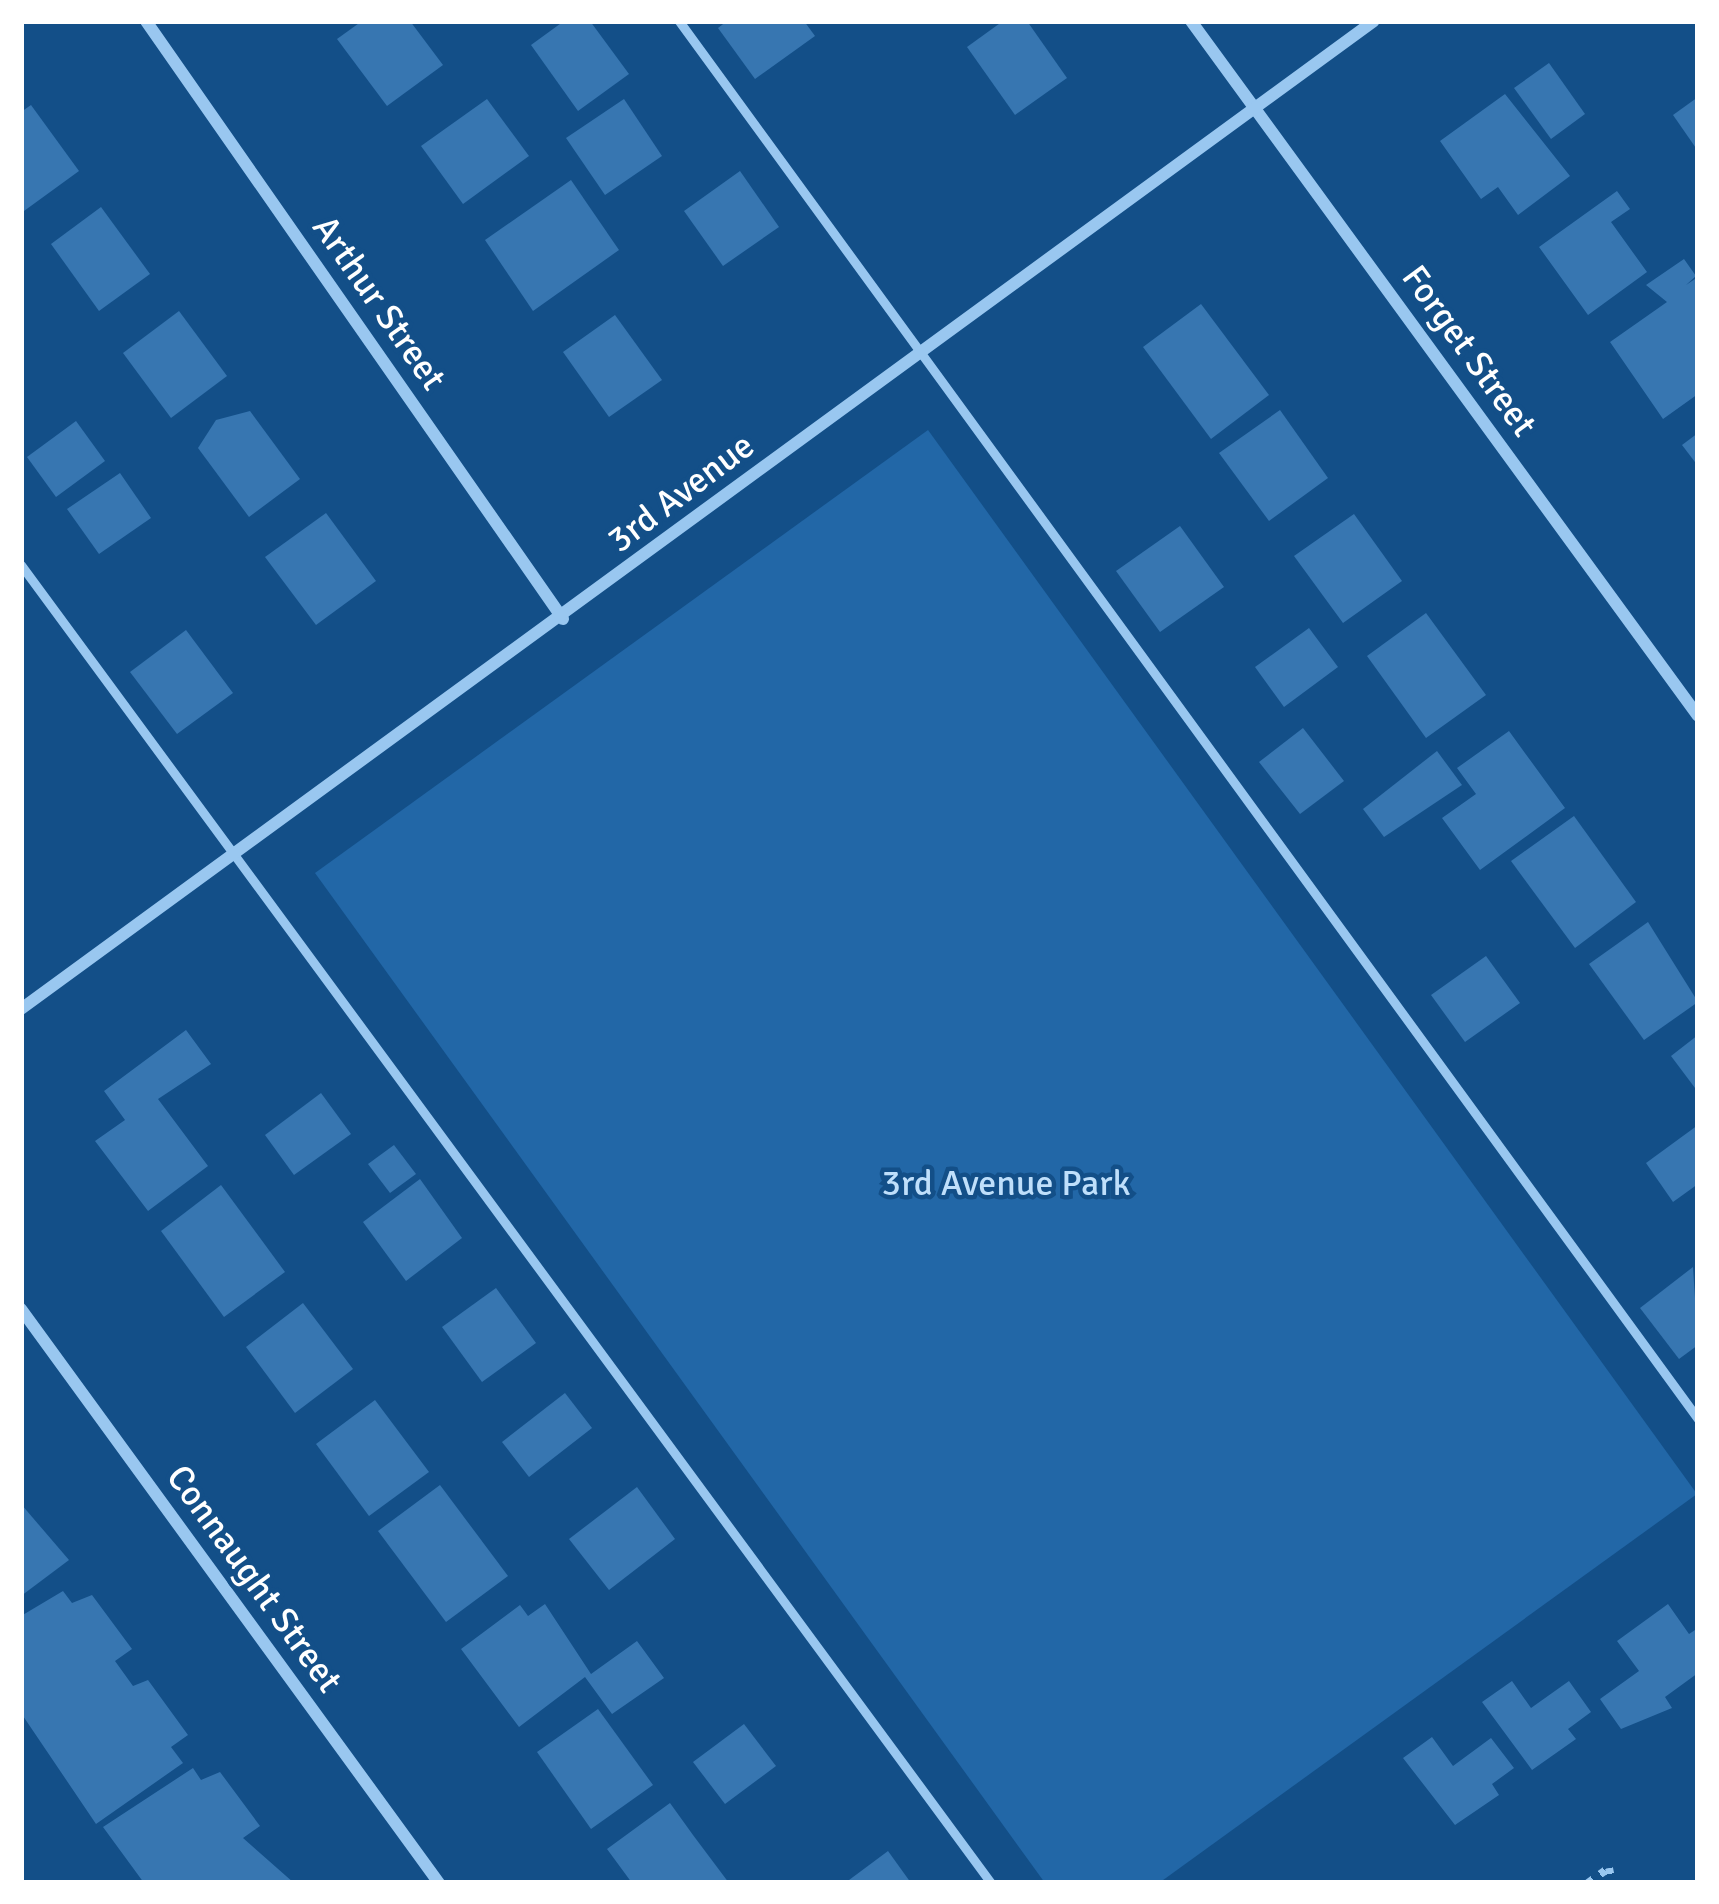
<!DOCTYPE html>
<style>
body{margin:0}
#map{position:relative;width:1719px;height:1904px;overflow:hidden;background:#134f88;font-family:Signika,sans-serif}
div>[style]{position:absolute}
.green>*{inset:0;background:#2267a7}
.building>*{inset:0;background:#3776b1}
.path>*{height:8px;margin-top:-4px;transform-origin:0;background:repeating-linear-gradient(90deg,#99c7f0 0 6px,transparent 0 15px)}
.service>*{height:9px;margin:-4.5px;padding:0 4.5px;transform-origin:4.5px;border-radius:4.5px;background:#99c7f0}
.minor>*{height:12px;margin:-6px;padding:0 6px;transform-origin:6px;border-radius:6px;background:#99c7f0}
span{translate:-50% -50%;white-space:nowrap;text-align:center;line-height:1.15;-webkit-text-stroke:9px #134f88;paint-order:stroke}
.street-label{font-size:36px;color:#fff}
.park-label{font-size:36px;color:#bfdffb}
.frame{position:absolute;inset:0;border:24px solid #fff;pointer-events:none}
</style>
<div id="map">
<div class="green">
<i style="clip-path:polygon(928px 430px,1697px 1494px,1159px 1883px,1045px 1883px,315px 873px)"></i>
</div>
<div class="building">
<i style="clip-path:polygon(362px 21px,410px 21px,443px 65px,387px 106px,337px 39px)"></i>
<i style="clip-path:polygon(564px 21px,590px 21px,629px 74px,578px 111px,531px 45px)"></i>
<i style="clip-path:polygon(727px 21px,804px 21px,815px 36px,755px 79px,718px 28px)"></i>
<i style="clip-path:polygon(1003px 21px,1027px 21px,1067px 78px,1015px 115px,967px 47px)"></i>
<i style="clip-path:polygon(1549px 63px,1585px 114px,1551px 139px,1514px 88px)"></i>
<i style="clip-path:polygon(1505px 94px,1570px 176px,1518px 215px,1498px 187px,1481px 199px,1440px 141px)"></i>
<i style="clip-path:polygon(1698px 97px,1698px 151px,1673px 115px)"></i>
<i style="clip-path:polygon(487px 99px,529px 156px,463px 204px,421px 146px)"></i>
<i style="clip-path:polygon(624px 99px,662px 156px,605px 195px,566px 138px)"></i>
<i style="clip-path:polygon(31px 105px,79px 171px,24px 211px,21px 112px)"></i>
<i style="clip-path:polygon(740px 171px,779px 227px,723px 266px,684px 211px)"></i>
<i style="clip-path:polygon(571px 180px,619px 250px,533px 311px,485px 240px)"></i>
<i style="clip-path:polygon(1617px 191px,1630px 209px,1611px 222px,1647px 272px,1588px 315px,1539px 247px)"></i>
<i style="clip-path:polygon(101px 207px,150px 274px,99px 311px,51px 244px)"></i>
<i style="clip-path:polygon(1684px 259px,1696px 276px,1686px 285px,1698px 277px,1698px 394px,1663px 419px,1610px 342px,1667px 302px,1646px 285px)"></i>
<i style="clip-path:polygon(1201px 304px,1269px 395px,1211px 439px,1143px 347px)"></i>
<i style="clip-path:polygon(179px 311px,227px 376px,171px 418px,123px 353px)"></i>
<i style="clip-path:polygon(615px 315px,662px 380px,609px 417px,563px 352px)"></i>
<i style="clip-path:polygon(1280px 410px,1328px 478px,1269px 521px,1219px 453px)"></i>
<i style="clip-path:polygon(250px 411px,300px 479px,249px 517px,198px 448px,216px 420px)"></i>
<i style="clip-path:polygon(76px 421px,105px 461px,56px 497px,27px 457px)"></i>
<i style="clip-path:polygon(1698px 433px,1698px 466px,1682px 445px)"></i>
<i style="clip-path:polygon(120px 473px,151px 518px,99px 554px,67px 509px)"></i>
<i style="clip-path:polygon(326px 513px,376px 581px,316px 625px,265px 557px)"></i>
<i style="clip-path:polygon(1354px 514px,1402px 581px,1343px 623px,1294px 556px)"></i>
<i style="clip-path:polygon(1180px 526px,1224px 587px,1160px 632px,1116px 571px)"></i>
<i style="clip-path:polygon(1426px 613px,1486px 695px,1426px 738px,1367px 656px)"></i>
<i style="clip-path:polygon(1309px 628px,1338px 667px,1284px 707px,1255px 667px)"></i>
<i style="clip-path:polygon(186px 630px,233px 693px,177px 734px,130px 672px)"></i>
<i style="clip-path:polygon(1303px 728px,1344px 781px,1300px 814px,1259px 762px)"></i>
<i style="clip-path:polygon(1509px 731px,1565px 808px,1480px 870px,1442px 818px,1476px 794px,1457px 768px)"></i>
<i style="clip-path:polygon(1437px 751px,1462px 785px,1384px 837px,1363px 809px)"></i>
<i style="clip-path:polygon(1574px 816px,1636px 902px,1575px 948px,1511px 861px)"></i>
<i style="clip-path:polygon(1648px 922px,1698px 1002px,1644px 1040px,1589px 964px)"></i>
<i style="clip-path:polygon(1486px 956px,1520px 1003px,1465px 1042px,1431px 995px)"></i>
<i style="clip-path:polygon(186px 1030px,211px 1064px,158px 1099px,208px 1166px,148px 1211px,95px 1141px,125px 1120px,104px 1091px)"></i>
<i style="clip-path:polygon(1698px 1035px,1698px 1092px,1671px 1056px)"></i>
<i style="clip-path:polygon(321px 1093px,351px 1134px,294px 1175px,265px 1135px)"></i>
<i style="clip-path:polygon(1698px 1125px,1698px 1184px,1673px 1202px,1646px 1163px)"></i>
<i style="clip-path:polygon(394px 1145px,416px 1174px,390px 1193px,368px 1164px)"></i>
<i style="clip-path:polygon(420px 1179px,462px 1238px,406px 1281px,363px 1222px)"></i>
<i style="clip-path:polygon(221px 1185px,285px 1272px,224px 1317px,161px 1231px)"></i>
<i style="clip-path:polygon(1693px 1267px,1698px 1345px,1679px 1359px,1640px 1308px)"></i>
<i style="clip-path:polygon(496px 1288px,536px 1343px,482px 1382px,442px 1327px)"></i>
<i style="clip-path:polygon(303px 1303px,353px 1369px,295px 1413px,246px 1347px)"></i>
<i style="clip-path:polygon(565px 1393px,592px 1428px,529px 1477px,502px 1442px)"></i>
<i style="clip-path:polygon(375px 1400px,429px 1472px,369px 1516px,316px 1444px)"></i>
<i style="clip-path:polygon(440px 1485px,508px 1576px,446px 1622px,378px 1531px)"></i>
<i style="clip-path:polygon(637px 1487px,675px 1539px,609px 1590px,569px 1539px)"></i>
<i style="clip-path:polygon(21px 1504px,69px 1560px,21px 1596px)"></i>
<i style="clip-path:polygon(63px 1591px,72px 1603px,92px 1595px,132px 1649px,115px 1661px,133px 1686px,148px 1680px,188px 1735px,171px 1747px,183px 1763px,96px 1824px,21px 1713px,21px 1616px)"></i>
<i style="clip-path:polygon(545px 1604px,591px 1674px,637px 1641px,664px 1678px,612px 1714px,585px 1677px,519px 1727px,461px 1649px,520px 1605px,528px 1616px)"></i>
<i style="clip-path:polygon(1668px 1604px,1689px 1634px,1698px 1628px,1698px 1673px,1665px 1697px,1672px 1708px,1621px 1729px,1600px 1699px,1639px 1671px,1617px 1641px)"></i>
<i style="clip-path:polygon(1512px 1681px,1531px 1708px,1569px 1681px,1591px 1712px,1568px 1729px,1576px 1739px,1532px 1770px,1482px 1702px)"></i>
<i style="clip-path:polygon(598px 1709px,653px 1785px,591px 1829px,537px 1752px)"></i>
<i style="clip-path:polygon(744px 1724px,776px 1766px,725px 1804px,693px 1762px)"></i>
<i style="clip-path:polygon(1432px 1737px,1453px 1766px,1491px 1738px,1514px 1768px,1492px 1784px,1499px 1795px,1455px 1825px,1403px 1758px)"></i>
<i style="clip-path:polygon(193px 1768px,201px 1780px,220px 1772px,260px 1826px,243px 1838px,294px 1883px,144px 1883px,103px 1827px)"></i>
<i style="clip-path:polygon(670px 1803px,693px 1835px,729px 1883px,632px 1883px,607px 1849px)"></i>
<i style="clip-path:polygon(888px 1851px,911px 1883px,845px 1883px)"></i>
</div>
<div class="path">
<i style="left:1588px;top:1883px;width:26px;rotate:-36deg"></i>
<i style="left:1609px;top:1868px;width:15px;rotate:79deg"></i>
</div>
<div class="service">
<i style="left:679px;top:21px;width:1730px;rotate:53.91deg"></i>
<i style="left:21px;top:565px;width:1636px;rotate:53.65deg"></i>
</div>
<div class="minor">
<i style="left:146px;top:21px;width:729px;rotate:55.11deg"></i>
<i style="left:1191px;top:21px;width:860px;rotate:53.89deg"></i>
<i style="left:21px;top:1009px;width:1675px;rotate:-36.14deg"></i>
<i style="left:21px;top:1309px;width:710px;rotate:53.94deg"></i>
</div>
<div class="street-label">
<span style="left:379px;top:303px;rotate:55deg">Arthur Street</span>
<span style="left:1469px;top:351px;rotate:54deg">Forget Street</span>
<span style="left:681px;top:493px;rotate:-37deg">3rd Avenue</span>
<span style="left:254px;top:1579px;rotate:54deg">Connaught Street</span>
</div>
<div class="park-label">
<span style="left:1006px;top:1184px">3rd Avenue Park</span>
</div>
<div class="frame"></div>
</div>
